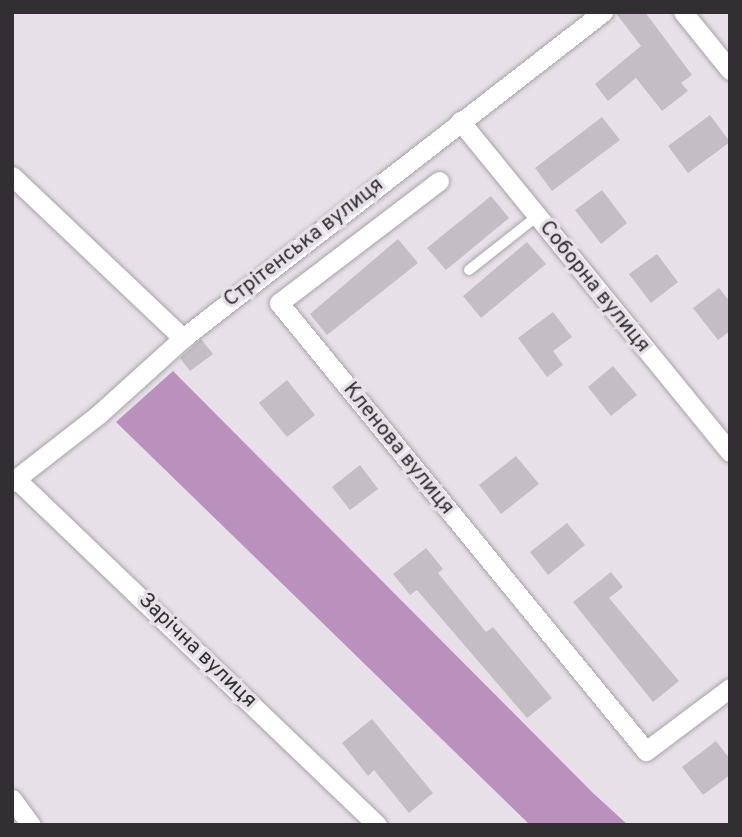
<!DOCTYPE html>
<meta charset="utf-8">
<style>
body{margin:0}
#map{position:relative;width:742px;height:837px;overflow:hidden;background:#e8e0e8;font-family:Overpass,sans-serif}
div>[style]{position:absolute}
.forest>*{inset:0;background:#ba91bc}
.building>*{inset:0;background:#c4bdc5}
.roads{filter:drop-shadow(0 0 2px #a8a1a8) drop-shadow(0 0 2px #a8a1a8)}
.service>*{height:10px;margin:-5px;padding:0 5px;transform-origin:5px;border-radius:5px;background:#fff}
.minor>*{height:19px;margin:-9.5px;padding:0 9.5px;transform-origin:9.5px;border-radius:9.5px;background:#fff}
span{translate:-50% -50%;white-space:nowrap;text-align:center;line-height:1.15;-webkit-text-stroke:7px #e8e0e8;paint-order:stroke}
.street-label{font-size:21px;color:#322f32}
.frame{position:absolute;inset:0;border:14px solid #322f32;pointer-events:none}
</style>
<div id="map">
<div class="forest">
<i style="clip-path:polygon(173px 371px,593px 793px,628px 825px,530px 825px,116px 422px)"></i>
</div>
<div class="building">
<i style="clip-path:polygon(615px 12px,645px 12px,692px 75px,681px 83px,688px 91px,662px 111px,636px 78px,608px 101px,595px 84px,641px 46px)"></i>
<i style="clip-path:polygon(710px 115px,730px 142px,688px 173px,668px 146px)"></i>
<i style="clip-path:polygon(602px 117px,620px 140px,552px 191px,535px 168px)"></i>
<i style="clip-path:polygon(602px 190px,627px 223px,601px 244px,575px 210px)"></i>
<i style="clip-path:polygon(491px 196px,509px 218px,446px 270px,427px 248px)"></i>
<i style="clip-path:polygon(398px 239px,418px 263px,327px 335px,310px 314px)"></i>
<i style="clip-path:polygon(527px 242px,546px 264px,481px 318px,463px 296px)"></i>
<i style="clip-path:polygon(657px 254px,678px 282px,651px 303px,629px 274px)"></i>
<i style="clip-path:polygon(719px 288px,730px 302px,730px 331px,718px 340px,693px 308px)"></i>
<i style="clip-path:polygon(553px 312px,572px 337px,553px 351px,563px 365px,547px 377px,518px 338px)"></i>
<i style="clip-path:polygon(201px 339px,213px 354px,190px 371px,180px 358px)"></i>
<i style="clip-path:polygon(613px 366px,637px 395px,611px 416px,588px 387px)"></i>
<i style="clip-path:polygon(287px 380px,315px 415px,287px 437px,259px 403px)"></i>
<i style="clip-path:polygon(516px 456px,539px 484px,501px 514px,479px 485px)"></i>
<i style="clip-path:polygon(360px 465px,378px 489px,350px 510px,332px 487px)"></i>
<i style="clip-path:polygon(567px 523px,585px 545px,548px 575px,530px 552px)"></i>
<i style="clip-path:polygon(426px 548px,443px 569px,438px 573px,486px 632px,493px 627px,552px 698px,527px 718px,417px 590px,410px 595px,393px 574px)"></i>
<i style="clip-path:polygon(611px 572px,623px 587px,609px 598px,679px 681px,653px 702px,573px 602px)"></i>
<i style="clip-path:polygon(372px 719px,433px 793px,409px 813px,374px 770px,368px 776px,342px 743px)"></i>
<i style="clip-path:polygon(716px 741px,730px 759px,730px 775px,703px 795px,682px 767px)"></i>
</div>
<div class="roads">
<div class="service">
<i style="left:469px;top:270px;width:85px;rotate:-38.3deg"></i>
</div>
<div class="minor">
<i style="left:683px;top:12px;width:75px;rotate:51deg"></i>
<i style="left:460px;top:121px;width:427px;rotate:50.8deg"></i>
<i style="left:12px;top:176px;width:236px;rotate:43.5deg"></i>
<i style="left:439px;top:181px;width:201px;rotate:142.7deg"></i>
<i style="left:279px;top:303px;width:579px;rotate:50.68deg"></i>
<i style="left:646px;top:751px;width:105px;rotate:-36.9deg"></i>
<i style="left:16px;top:479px;width:500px;rotate:43.78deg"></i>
<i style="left:12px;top:482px;width:110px;rotate:-38deg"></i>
<i style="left:99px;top:414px;width:113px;rotate:-42.1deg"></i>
<i style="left:183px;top:338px;width:532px;rotate:-37.82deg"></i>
<i style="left:12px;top:799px;width:32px;rotate:54deg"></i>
</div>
</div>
<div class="street-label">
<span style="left:304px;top:243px;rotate:-38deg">Стрітенська вулиця</span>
<span style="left:594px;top:287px;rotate:51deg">Соборна вулиця</span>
<span style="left:398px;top:449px;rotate:51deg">Кленова вулиця</span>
<span style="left:197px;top:651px;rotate:44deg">Зарічна вулиця</span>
</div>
<div class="frame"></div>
</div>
